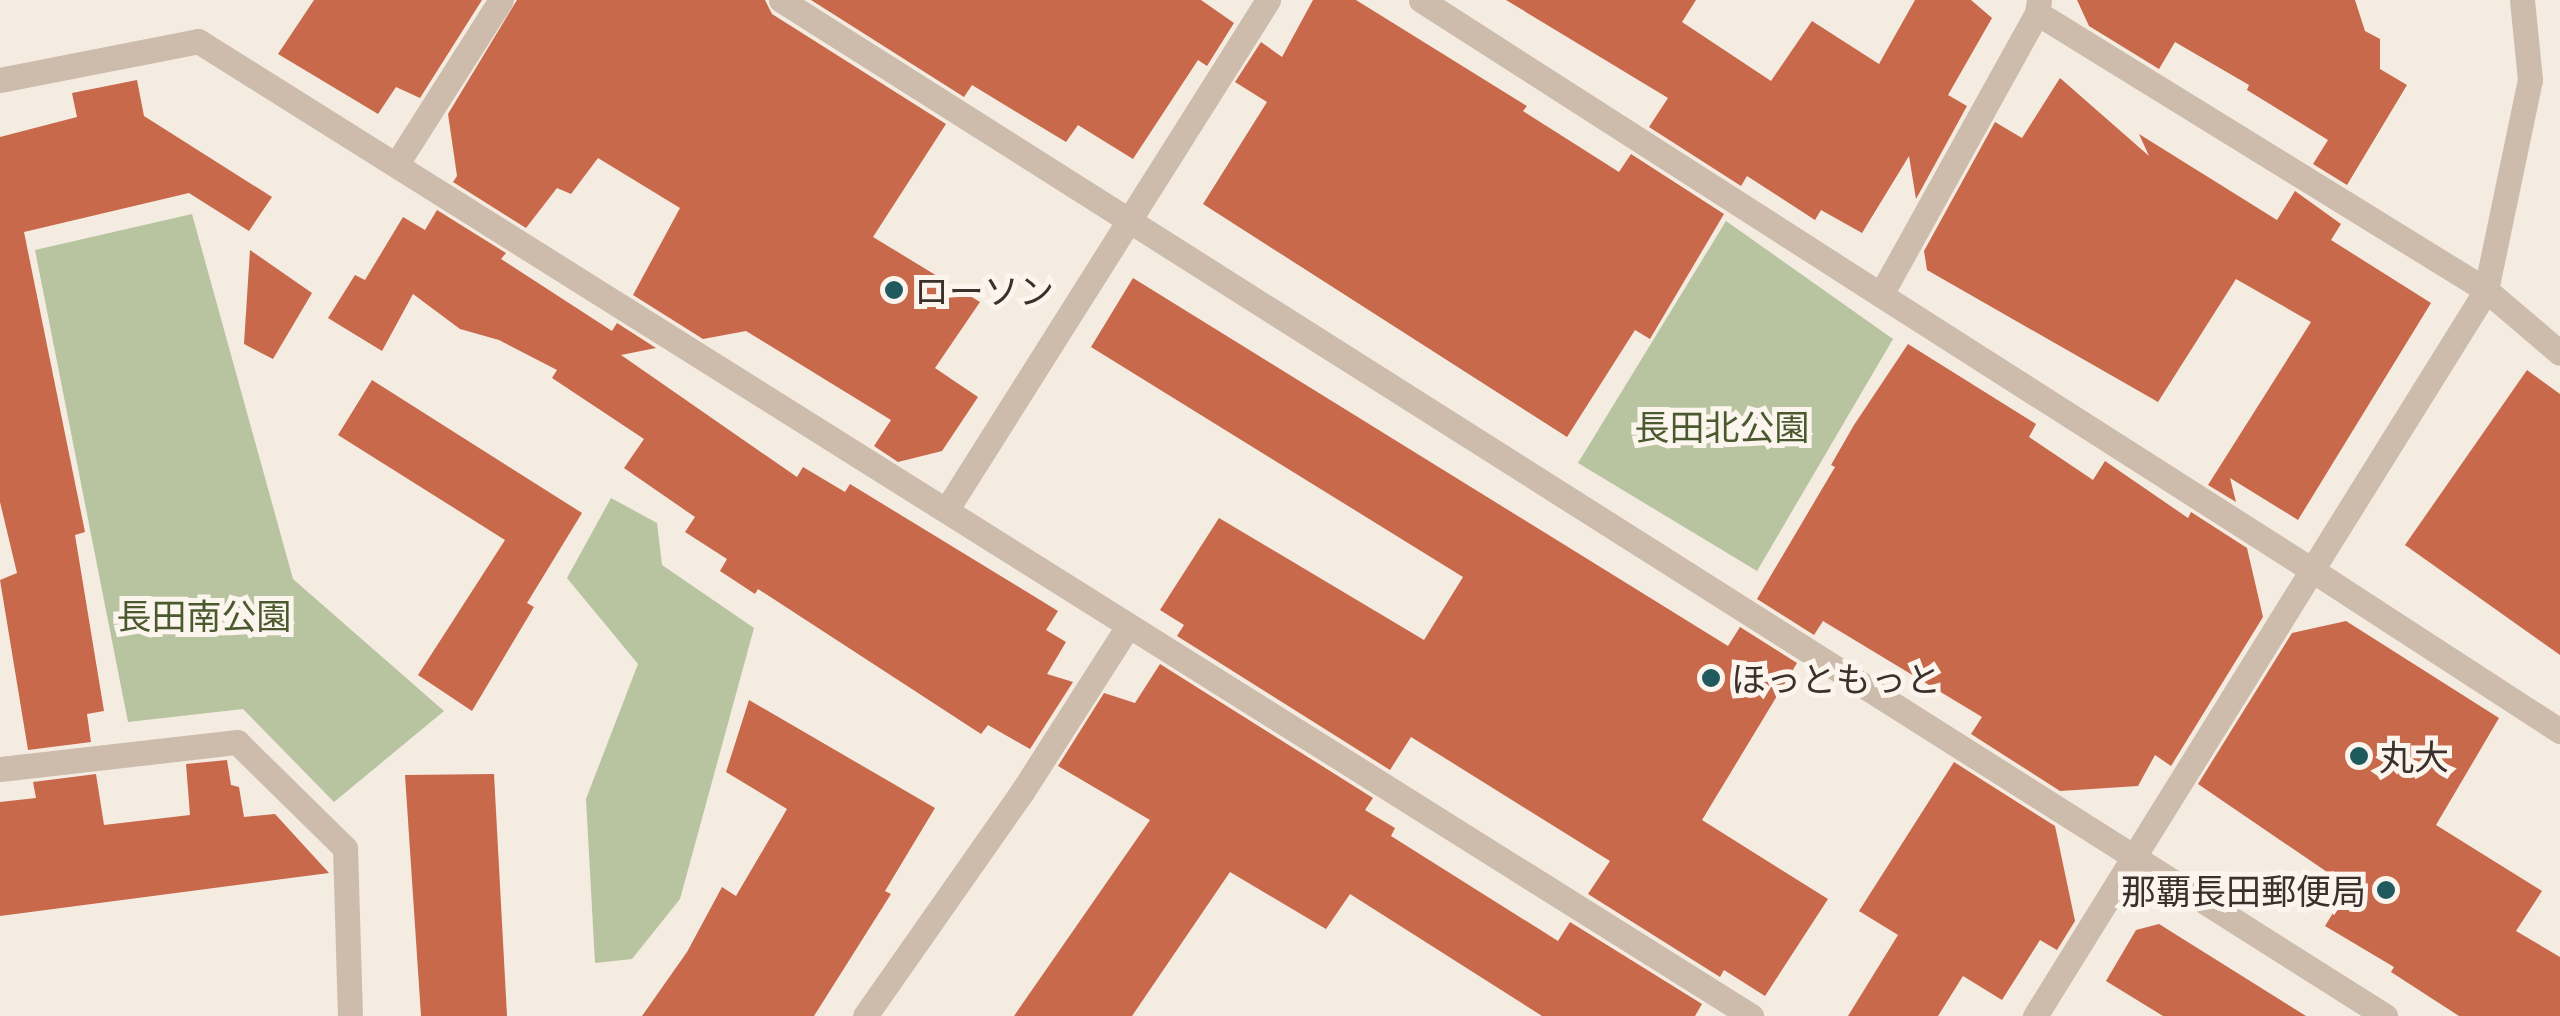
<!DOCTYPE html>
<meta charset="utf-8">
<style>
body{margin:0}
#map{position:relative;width:2560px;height:1016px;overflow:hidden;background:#f4ebe1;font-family:Lato,"Noto Sans JP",sans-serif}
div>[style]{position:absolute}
.green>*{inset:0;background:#b8c4a0}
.building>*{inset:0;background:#c8694b}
.minor>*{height:25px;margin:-12.5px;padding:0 12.5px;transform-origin:12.5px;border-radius:12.5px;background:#cdbbac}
.dots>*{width:28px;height:28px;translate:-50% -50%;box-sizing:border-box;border:5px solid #fbf5ee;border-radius:50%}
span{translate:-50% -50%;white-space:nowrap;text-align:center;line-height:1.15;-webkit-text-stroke:10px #fbf5ee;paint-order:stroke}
.poi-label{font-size:35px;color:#3b302b}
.left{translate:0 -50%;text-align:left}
.right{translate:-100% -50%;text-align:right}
.park-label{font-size:35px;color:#4a5a2e}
</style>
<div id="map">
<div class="green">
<i style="clip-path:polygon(192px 214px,293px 579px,444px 711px,334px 802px,243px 709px,128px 722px,35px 250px)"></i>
<i style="clip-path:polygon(1726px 221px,1893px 339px,1757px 571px,1578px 463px)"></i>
<i style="clip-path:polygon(611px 498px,657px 523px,662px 565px,754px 628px,680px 899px,632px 959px,595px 963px,586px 799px,638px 664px,567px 578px)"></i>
</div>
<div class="building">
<i style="clip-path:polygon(314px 0,482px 0,420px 98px,396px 87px,378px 114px,278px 54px)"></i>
<i style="clip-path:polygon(517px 0,765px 0,772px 14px,946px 124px,873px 237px,980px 302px,935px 368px,978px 397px,942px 451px,898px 462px,874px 446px,891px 420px,746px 331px,703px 339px,633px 295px,680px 208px,598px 158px,571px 194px,557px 188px,526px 228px,453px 182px,457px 176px,448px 114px)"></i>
<i style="clip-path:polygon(811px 0,1201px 0,1234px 23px,1207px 66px,1198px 60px,1133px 159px,1078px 125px,1066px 142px,972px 85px,964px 97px)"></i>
<i style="clip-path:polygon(1313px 0,1356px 0,1527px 106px,1523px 111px,1619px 172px,1631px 154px,1724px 214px,1650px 339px,1635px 330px,1567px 437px,1203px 204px,1267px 102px,1235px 82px,1261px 42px,1282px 57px)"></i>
<i style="clip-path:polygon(1506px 0,1696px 0,1682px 22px,1771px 81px,1812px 21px,1879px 64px,1915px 0,1971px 0,1992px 18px,1948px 95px,1967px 106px,1916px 199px,1909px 156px,1862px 233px,1821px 210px,1815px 220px,1747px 176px,1741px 186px,1649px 127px,1668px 98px)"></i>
<i style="clip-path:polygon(2077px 0,2355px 0,2365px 31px,2380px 39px,2380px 69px,2407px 85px,2347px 185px,2313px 164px,2328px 140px,2247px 90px,2249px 85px,2175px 42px,2159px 69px,2089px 26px)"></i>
<i style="clip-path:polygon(2060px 78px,2149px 156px,2139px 134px,2277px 220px,2295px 191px,2341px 224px,2331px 240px,2431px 303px,2298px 520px,2230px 478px,2236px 502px,2208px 485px,2311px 322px,2236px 279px,2158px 402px,1927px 270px,1924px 251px,1995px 122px,2022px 138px)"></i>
<i style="clip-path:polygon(137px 80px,144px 116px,272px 197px,249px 231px,189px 193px,24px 232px,85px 532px,75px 535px,104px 711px,87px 714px,91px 742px,28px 750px,0 580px,17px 573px,0 502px,0 137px,77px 117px,72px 93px)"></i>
<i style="clip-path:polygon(437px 210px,506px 253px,501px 259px,612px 331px,617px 323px,656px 348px,621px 355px,797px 477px,803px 467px,845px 492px,850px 484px,1058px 611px,1046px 630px,1066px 642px,1047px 674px,1073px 682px,1030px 749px,988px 725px,981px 734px,758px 589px,755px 594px,720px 571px,727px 559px,685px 532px,695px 517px,624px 468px,644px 439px,552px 378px,557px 370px,499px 340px,460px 329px,413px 294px,382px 351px,328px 318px,355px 275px,365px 280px,403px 217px,425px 230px)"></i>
<i style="clip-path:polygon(250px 250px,312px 293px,273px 359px,244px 344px)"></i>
<i style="clip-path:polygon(1133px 278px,1728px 646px,1740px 627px,1797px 663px,1702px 820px,1828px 899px,1765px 996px,1724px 970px,1720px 977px,1588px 894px,1610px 861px,1411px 737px,1390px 770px,1177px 636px,1184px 625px,1160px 610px,1219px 518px,1424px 640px,1463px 577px,1091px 347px)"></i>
<i style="clip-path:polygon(1908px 344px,2036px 424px,2029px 437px,2093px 480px,2105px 461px,2188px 518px,2191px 512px,2247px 548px,2263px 617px,2171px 766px,2155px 755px,2138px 786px,2060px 791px,1971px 734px,1982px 717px,1823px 621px,1814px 635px,1757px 599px,1835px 467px,1831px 465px,1854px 425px)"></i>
<i style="clip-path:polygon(2527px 370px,2560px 394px,2560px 655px,2405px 545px)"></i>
<i style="clip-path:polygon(372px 380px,582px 513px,527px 603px,534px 607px,472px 711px,418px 675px,505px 540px,338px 435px)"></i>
<i style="clip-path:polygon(2346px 621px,2499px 718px,2436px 825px,2542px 891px,2516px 931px,2560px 957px,2560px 1016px,2459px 1016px,2391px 972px,2394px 967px,2325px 926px,2349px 887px,2198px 784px,2292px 633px)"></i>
<i style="clip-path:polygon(1160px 664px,1373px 798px,1365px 810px,1395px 828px,1391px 836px,1558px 941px,1570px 922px,1702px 1004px,1695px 1016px,1542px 1016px,1350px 894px,1326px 929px,1230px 872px,1132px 1016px,1014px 1016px,1150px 820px,1058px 766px,1104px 693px,1135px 703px)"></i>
<i style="clip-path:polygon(749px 700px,935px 808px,885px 891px,891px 894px,814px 1016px,642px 1016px,687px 952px,722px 887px,736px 896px,787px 809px,726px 772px)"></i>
<i style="clip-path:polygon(227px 760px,231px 785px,239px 787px,244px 817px,275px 814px,329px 873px,0 916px,0 802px,36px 798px,33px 782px,96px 774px,104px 825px,190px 815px,186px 764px)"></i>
<i style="clip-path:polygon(1954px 762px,2055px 826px,2075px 921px,2057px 950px,2040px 940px,2002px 1000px,1963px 976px,1938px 1016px,1848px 1016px,1898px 935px,1859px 911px)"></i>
<i style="clip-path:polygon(494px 774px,507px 1016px,421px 1016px,405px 775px)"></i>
<i style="clip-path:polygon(2159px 924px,2306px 1016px,2163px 1016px,2106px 981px,2136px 930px)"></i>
</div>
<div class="minor">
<i style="left:781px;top:0;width:1899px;rotate:32.35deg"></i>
<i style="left:1421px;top:0;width:546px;rotate:32.67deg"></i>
<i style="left:2039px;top:0;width:13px;rotate:99deg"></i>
<i style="left:2037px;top:13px;width:528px;rotate:31.67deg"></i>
<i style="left:2486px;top:290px;width:215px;rotate:-78.2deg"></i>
<i style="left:2530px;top:80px;width:80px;rotate:-95.7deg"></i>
<i style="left:2037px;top:13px;width:322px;rotate:119deg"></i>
<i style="left:1881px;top:295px;width:511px;rotate:32.54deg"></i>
<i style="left:2312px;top:570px;width:330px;rotate:-58.1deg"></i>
<i style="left:2486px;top:290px;width:97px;rotate:40.4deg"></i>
<i style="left:0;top:80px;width:202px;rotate:-11.1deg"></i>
<i style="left:198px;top:41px;width:1834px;rotate:32.12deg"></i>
<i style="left:398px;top:162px;width:192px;rotate:-57.6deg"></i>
<i style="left:947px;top:509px;width:602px;rotate:-57.76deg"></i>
<i style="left:0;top:769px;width:239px;rotate:-6.5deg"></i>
<i style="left:237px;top:742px;width:151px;rotate:44.5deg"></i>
<i style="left:345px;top:848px;width:168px;rotate:88.3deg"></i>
<i style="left:865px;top:1016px;width:274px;rotate:-55deg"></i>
<i style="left:1022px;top:792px;width:197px;rotate:-57.4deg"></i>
<i style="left:2035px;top:1016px;width:525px;rotate:-58.16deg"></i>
<i style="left:2312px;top:570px;width:296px;rotate:33deg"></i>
</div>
<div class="dots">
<i style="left:894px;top:290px;background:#1f5a5e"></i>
<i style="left:1711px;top:678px;background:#1f5a5e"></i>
<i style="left:2359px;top:756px;background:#1f5a5e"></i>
<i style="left:2386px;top:890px;background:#1f5a5e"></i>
</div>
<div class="poi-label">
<span class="left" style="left:914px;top:290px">ローソン</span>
<span class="left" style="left:1731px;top:678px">ほっともっと</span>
<span class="left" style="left:2379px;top:756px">丸大</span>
<span class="right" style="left:2366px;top:890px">那覇長田郵便局</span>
</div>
<div class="park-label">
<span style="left:1722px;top:426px">長田北公園</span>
<span style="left:204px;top:615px">長田南公園</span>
</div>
</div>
